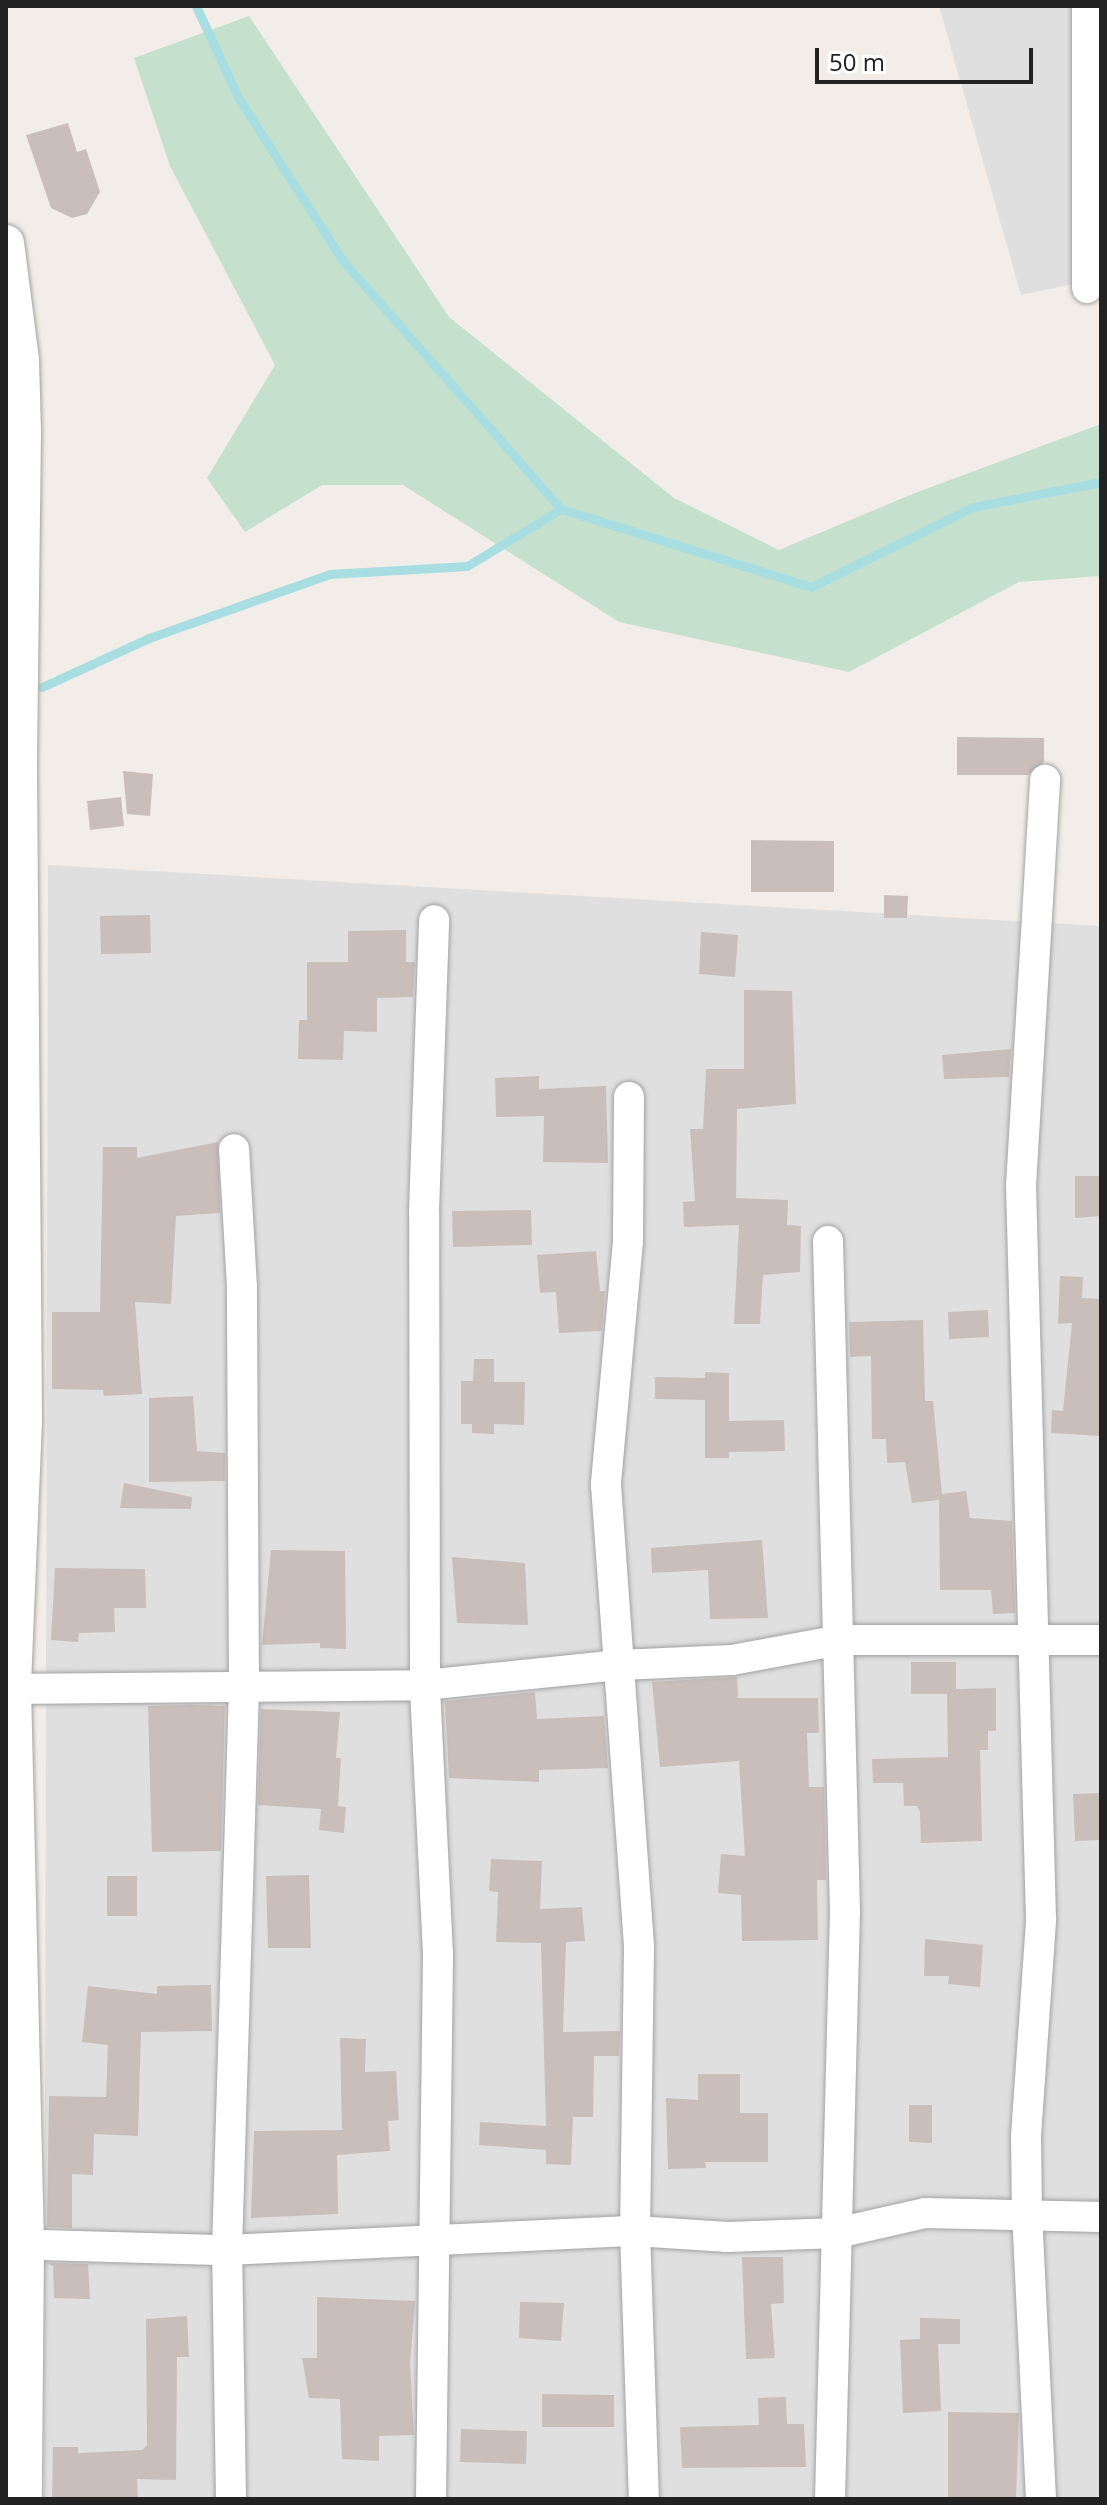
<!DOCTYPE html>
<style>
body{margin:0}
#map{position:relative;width:1107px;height:2505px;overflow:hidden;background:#f2ede8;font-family:"Open Sans",sans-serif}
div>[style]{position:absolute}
.residential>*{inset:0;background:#e0dfdf}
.wetland>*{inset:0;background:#c5e1ce}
.stream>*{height:9px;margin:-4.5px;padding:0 4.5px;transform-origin:4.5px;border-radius:4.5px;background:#a8dee1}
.building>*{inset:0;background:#cabebb}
.roads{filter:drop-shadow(0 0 2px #a3a3a3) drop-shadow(0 0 2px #a3a3a3)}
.minor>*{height:30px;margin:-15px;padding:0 15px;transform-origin:15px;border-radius:15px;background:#fff}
.tertiary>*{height:36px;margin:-18px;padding:0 18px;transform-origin:18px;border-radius:18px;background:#fff}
span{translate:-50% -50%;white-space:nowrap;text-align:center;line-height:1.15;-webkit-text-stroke:6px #fff;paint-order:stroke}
.frame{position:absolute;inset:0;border:8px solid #222;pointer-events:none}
.scale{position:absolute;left:815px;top:48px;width:218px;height:36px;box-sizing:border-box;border:4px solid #222;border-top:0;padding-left:10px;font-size:24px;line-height:28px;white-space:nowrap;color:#222;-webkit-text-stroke:6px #fff;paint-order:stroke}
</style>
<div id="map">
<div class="residential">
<i style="clip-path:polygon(939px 6px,1101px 6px,1101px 278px,1021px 295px)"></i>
<i style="clip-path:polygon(48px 865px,1101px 926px,1101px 2499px,44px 2499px)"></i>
</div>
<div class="wetland">
<i style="clip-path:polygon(249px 16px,449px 317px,674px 498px,779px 550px,915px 493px,1101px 424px,1101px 576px,1019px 582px,849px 672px,619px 622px,403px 485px,322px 485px,245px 532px,207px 478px,275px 365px,170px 166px,134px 58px)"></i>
</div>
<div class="stream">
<i style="left:196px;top:6px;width:102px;rotate:65.2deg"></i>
<i style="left:239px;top:99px;width:193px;rotate:57.3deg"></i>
<i style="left:343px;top:261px;width:330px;rotate:48.7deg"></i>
<i style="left:561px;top:509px;width:262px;rotate:17.3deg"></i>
<i style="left:811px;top:587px;width:181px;rotate:-26.3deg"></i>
<i style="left:973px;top:507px;width:130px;rotate:-11.1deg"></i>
<i style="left:42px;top:687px;width:118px;rotate:-24.6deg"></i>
<i style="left:149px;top:638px;width:192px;rotate:-19.5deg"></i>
<i style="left:330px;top:574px;width:137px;rotate:-3.3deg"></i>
<i style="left:467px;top:566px;width:110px;rotate:-31.2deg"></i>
</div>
<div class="building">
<i style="clip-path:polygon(68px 123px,77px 152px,86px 149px,100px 192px,87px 214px,72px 218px,51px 208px,26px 135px)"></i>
<i style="clip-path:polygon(957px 737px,1044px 738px,1044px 762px,1028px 775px,957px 775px)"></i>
<i style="clip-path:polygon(123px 771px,153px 774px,150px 816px,127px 814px)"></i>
<i style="clip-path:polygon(121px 797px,124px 826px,90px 830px,87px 801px)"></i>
<i style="clip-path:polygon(751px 840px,834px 841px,834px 892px,751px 892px)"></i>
<i style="clip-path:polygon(884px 895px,908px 896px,907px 918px,884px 918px)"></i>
<i style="clip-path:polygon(150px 915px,151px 953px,101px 954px,100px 916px)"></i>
<i style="clip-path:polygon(406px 930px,406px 962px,415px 962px,413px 997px,377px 998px,377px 1032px,344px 1031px,343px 1060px,298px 1059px,299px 1020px,307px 1020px,307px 962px,348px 962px,348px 931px)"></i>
<i style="clip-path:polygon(701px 932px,738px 935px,735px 977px,699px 974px)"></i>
<i style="clip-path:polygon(744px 990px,792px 991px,796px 1104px,737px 1109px,736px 1198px,788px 1200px,787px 1225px,801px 1226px,800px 1272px,763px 1275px,760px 1324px,734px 1324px,739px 1225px,684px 1227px,683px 1202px,695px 1201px,690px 1129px,703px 1129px,706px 1069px,744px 1069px)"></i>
<i style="clip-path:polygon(1011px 1049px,1009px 1077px,944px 1079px,942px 1055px)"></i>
<i style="clip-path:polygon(539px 1076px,539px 1089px,606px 1086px,608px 1163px,543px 1162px,544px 1116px,496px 1117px,495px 1078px)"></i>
<i style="clip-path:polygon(218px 1142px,220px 1213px,176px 1216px,171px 1304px,135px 1302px,142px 1394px,104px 1396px,103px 1390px,52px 1389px,52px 1312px,100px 1312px,103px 1147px,137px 1147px,137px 1158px)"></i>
<i style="clip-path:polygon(1075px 1176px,1101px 1176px,1101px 1216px,1075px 1218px)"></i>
<i style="clip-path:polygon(531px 1210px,532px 1245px,453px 1247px,452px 1211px)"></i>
<i style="clip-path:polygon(596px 1251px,600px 1291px,605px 1291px,602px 1331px,559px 1333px,556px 1292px,540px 1293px,537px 1255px)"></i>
<i style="clip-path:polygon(1060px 1276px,1083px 1277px,1082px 1298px,1101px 1299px,1101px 1436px,1051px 1433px,1052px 1410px,1063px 1411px,1072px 1323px,1058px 1324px)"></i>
<i style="clip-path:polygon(988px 1310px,989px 1337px,949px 1339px,948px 1312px)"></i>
<i style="clip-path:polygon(923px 1320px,925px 1401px,933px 1401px,942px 1494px,966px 1491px,970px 1518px,1012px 1521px,1015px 1613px,993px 1614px,991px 1590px,940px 1590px,939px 1500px,912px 1503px,905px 1462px,887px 1463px,886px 1439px,872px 1439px,871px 1356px,850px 1357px,849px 1322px)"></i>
<i style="clip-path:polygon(474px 1359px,494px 1359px,494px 1382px,525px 1382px,524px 1425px,494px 1424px,494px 1434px,472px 1433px,472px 1424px,461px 1424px,461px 1381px,473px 1381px)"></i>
<i style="clip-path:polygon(705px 1372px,729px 1373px,729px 1421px,784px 1420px,785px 1451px,729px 1452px,729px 1458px,705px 1458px,705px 1400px,655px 1399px,655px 1377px,705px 1378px)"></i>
<i style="clip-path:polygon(193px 1396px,197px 1451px,225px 1453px,225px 1481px,149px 1482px,149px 1398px)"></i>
<i style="clip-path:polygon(124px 1483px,192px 1497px,191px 1509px,120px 1508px)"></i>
<i style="clip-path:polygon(762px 1540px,768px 1618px,710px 1619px,708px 1570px,652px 1573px,651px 1548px)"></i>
<i style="clip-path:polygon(271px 1550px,345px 1551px,346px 1649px,320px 1648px,320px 1643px,262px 1645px)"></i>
<i style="clip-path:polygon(452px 1557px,525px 1563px,528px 1625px,457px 1623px)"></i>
<i style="clip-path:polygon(55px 1568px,145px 1569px,146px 1608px,114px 1608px,115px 1632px,79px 1633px,78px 1642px,51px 1640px)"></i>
<i style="clip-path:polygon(911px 1662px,956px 1662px,956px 1689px,996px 1688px,996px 1731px,988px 1731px,988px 1750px,980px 1750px,982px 1841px,921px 1843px,920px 1812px,917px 1806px,904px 1806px,903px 1783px,873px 1783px,872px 1759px,948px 1757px,947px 1694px,911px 1694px)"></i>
<i style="clip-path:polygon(737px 1677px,738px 1698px,818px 1698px,819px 1733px,807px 1733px,809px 1787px,824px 1787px,826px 1880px,817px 1880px,818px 1940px,742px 1941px,741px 1895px,718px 1893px,721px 1854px,745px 1856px,739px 1761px,660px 1767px,652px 1682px)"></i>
<i style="clip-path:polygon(535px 1692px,537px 1719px,604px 1716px,608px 1768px,539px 1770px,539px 1782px,449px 1778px,445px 1701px)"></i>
<i style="clip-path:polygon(192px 1705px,225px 1706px,221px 1851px,152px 1852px,148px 1706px)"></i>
<i style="clip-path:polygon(261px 1709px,340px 1712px,336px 1758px,341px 1758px,338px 1806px,346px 1807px,344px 1833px,319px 1830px,321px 1809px,258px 1805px)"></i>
<i style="clip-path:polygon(1101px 1793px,1101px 1840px,1075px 1841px,1073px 1794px)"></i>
<i style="clip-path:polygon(491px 1859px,542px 1861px,540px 1909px,582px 1907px,585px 1941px,566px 1942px,563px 2032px,620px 2031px,619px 2056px,594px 2056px,593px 2117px,573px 2117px,571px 2165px,546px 2164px,546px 2150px,479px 2145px,480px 2122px,546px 2126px,541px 1943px,496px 1942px,498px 1892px,489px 1891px)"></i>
<i style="clip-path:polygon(309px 1875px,311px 1948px,268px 1948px,266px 1876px)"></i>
<i style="clip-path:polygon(107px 1876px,137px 1876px,137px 1916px,107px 1916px)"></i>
<i style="clip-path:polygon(925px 1939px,983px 1945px,980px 1987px,948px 1984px,949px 1976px,924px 1976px)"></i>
<i style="clip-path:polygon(211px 1985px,212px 2031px,141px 2032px,138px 2136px,94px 2134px,93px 2175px,72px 2174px,72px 2228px,47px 2227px,49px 2096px,106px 2097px,108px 2045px,82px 2042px,88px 1986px,157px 1994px,157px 1986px)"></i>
<i style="clip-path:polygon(340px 2038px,366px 2039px,365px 2072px,396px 2071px,399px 2120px,388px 2121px,390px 2151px,337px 2155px,338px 2214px,251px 2218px,254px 2131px,342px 2130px)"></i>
<i style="clip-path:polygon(698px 2074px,740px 2074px,740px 2113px,768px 2113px,768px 2162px,705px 2162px,706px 2168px,668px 2169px,666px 2098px,698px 2100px)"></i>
<i style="clip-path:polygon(909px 2105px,932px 2105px,932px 2143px,909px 2142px)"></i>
<i style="clip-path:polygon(742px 2257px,783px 2257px,784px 2303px,771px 2304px,775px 2358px,746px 2359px)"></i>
<i style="clip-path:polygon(47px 2263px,88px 2264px,90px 2299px,54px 2298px,53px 2266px)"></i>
<i style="clip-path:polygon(317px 2297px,415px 2301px,410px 2364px,414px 2435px,379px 2436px,379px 2461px,342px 2459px,340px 2399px,309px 2398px,302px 2358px,317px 2358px)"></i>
<i style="clip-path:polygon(520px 2302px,564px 2303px,561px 2341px,519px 2338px)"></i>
<i style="clip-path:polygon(187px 2316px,189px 2357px,177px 2357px,176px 2480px,137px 2479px,138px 2499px,52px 2499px,53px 2447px,78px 2447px,78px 2453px,142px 2450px,147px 2445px,146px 2319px)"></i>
<i style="clip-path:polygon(920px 2318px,960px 2319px,960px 2344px,938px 2344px,941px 2411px,903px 2413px,900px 2340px,920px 2339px)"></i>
<i style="clip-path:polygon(542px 2394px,614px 2395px,614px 2427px,542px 2427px)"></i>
<i style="clip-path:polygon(786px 2397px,787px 2424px,804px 2424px,806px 2467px,682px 2468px,680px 2427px,759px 2425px,758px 2398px)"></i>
<i style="clip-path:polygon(948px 2412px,1019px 2413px,1016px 2499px,948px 2497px)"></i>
<i style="clip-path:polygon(461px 2429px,527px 2431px,526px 2464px,460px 2462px)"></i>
</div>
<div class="roads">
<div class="minor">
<i style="left:1087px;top:6px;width:282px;rotate:90deg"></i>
<i style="left:629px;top:1097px;width:144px;rotate:90.4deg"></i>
<i style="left:628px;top:1241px;width:245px;rotate:95.2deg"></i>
<i style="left:606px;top:1485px;width:463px;rotate:85.9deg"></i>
<i style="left:639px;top:1947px;width:284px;rotate:90.8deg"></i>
<i style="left:635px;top:2231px;width:268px;rotate:88.1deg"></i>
<i style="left:828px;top:1241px;width:670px;rotate:88.55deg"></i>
<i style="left:845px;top:1911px;width:588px;rotate:91.46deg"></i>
<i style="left:6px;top:1689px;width:419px;rotate:-0.5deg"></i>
<i style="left:425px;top:1685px;width:195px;rotate:-5.9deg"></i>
<i style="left:619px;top:1665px;width:113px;rotate:-2.5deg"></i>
<i style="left:732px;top:1660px;width:110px;rotate:-10.5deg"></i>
<i style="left:840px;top:1640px;width:261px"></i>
<i style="left:6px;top:2244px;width:221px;rotate:1.6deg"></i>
<i style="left:227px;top:2250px;width:408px;rotate:-2.7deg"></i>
<i style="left:635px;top:2231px;width:93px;rotate:3.7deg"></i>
<i style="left:728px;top:2237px;width:109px;rotate:-2.1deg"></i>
<i style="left:837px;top:2233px;width:90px;rotate:-12.8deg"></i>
<i style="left:925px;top:2213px;width:176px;rotate:1.3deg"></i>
<i style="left:231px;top:2499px;width:249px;rotate:-90.9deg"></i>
<i style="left:227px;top:2250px;width:563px;rotate:-88.27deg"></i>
<i style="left:244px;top:1687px;width:400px;rotate:-90.3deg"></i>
<i style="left:242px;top:1287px;width:138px;rotate:-93.3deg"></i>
<i style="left:431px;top:2499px;width:545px;rotate:-89.26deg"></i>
<i style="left:438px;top:1954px;width:269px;rotate:-92.8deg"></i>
<i style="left:425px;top:1685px;width:474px;rotate:-90.1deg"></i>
<i style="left:424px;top:1211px;width:291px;rotate:-88deg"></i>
<i style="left:1041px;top:2499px;width:282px;rotate:-92.8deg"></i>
<i style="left:1027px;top:2217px;width:81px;rotate:-90.7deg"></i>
<i style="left:1026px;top:2136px;width:218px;rotate:-86deg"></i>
<i style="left:1041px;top:1919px;width:733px;rotate:-91.56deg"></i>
<i style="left:1021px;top:1186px;width:407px;rotate:-86.6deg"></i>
</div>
<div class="tertiary">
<i style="left:6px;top:243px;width:118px;rotate:82.7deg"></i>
<i style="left:21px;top:360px;width:72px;rotate:88.4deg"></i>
<i style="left:23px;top:432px;width:336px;rotate:90.7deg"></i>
<i style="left:19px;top:768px;width:653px;rotate:89.56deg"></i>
<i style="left:24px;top:1421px;width:267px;rotate:92.4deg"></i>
<i style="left:13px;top:1688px;width:557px;rotate:88.66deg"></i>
<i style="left:26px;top:2245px;width:254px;rotate:90.5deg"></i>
</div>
</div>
<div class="frame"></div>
<div class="scale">50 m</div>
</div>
